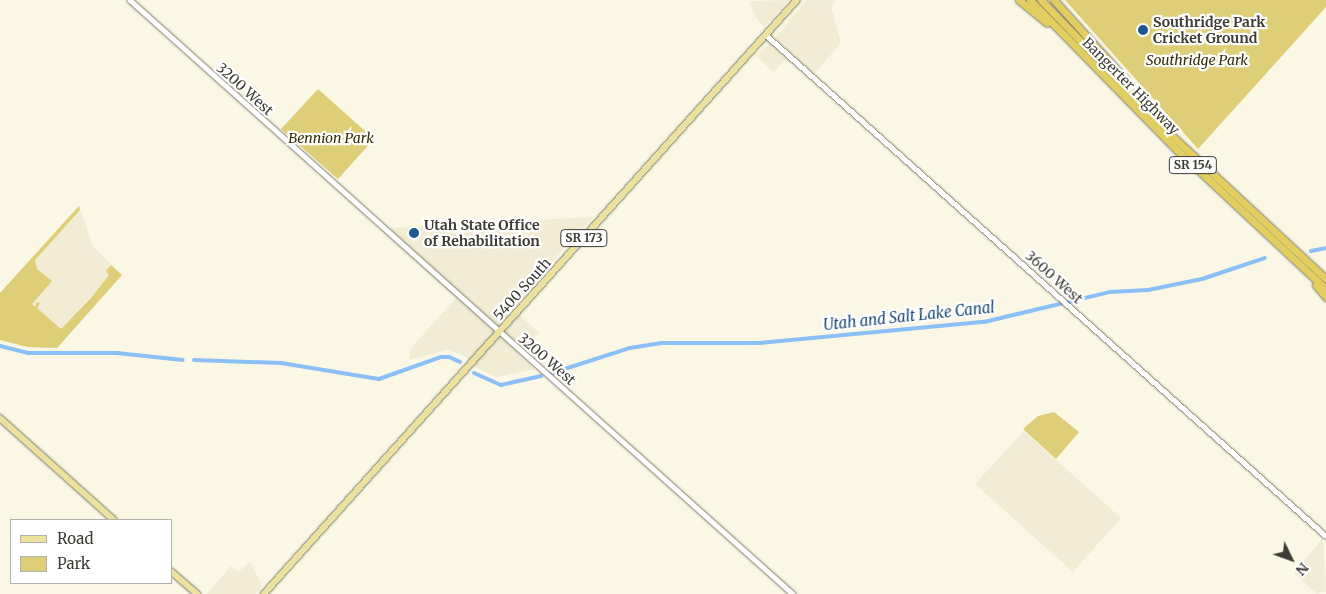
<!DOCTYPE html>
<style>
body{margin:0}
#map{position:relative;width:1326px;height:594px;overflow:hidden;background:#faf7e5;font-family:Merriweather,serif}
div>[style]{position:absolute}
.built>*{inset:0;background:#f1ecd3}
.green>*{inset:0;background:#dece77}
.canal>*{height:4px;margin:-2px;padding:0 2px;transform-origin:2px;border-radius:2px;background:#8bc0f6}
.roads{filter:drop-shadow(0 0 1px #7c7969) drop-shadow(0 0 1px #7c7969)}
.minor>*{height:4.5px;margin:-2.25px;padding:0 2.25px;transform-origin:2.25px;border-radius:2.25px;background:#fff}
.major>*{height:5.5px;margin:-2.75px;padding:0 2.75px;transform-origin:2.75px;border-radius:2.75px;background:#ede1a0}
.highway>*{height:7px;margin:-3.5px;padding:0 3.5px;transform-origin:3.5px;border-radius:3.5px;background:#e1cd60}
.dots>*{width:14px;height:14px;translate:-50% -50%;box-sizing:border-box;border:2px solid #fff;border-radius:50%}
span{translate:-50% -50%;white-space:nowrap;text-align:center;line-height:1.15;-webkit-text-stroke:4.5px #fff;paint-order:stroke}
.shield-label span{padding:1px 4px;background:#fff;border:1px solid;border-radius:4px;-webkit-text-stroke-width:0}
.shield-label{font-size:12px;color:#3d3c35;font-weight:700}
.poi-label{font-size:14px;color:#3d3c35;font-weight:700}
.left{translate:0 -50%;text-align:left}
.park-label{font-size:14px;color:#352e02;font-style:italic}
.street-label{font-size:14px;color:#3d3c35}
.water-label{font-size:15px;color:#1a4975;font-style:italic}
.legend{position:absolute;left:10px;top:519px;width:162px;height:65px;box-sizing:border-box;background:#fff;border:1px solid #b1b1ae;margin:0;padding:6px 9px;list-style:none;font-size:15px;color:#3d3c35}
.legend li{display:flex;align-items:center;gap:10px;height:25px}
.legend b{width:25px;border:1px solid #b1b1ae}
.north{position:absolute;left:1266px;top:534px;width:50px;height:50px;-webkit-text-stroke:4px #fff;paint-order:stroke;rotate:132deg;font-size:14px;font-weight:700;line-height:20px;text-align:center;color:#3d3c35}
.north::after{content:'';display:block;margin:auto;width:18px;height:22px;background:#3d3c35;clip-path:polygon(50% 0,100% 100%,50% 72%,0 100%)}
</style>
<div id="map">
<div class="built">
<i style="clip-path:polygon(789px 0,764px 27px,756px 18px,749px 1px)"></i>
<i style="clip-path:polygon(806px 0,836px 0,831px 6px,841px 43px,814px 74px,775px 38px)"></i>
<i style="clip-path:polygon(770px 43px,787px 57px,774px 72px,756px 56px)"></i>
<i style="clip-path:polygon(79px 206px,93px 246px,122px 275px,57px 348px,28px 347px,0 340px,0 293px)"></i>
<i style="clip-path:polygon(593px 217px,511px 307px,539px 333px,519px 355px,535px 369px,496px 377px,478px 368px,463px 355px,447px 350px,409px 360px,411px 348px,456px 298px,385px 233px,390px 228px)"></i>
<i style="clip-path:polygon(1024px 431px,1121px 518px,1073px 572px,975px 484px)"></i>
<i style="clip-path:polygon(1323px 538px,1326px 591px,1317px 594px,1294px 573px)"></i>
<i style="clip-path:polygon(250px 562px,262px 585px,256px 594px,207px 594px,231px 566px,238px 572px)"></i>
</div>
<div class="green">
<i style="clip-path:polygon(1065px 0,1326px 0,1326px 7px,1198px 149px)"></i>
<i style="clip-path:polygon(318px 89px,374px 139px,338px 179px,281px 129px)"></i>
<i style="clip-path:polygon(79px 206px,80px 210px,35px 260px,37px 269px,52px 281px,32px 304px,35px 307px,37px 302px,40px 303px,37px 308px,61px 329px,92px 297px,109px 275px,106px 271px,111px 265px,122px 275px,57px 348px,28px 347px,0 340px,0 293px)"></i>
<i style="clip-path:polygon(1054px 412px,1079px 432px,1056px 459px,1023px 429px,1038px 416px)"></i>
</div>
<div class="canal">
<i style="left:1311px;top:251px;width:15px;rotate:-11deg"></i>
<i style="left:0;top:346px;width:30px;rotate:14deg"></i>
<i style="left:29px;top:353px;width:88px"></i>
<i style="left:117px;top:353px;width:66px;rotate:6.1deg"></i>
<i style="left:194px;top:360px;width:87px;rotate:2deg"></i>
<i style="left:281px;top:363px;width:99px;rotate:9.3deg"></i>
<i style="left:379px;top:379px;width:66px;rotate:-19.5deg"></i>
<i style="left:441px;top:357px;width:8px"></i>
<i style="left:449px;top:357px;width:12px;rotate:24deg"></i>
<i style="left:474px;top:373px;width:30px;rotate:24deg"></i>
<i style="left:501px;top:385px;width:41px;rotate:-12.7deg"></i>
<i style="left:552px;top:373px;width:82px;rotate:-17.8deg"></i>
<i style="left:630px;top:348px;width:32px;rotate:-9deg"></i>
<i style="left:662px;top:343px;width:98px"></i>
<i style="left:760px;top:343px;width:225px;rotate:-5.4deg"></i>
<i style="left:984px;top:322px;width:130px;rotate:-13.4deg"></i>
<i style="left:1110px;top:292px;width:38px;rotate:-3deg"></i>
<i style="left:1148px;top:290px;width:55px;rotate:-11.5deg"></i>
<i style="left:1202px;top:279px;width:66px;rotate:-18.4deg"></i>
</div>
<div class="roads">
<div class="minor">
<i style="left:130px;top:0;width:890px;rotate:41.86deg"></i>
<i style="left:766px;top:35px;width:751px;rotate:41.82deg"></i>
</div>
<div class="major">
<i style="left:0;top:418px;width:153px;rotate:41.8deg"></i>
<i style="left:171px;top:571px;width:35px;rotate:41deg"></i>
<i style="left:264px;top:594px;width:798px;rotate:-48.1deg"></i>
</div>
<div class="highway">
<i style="left:1019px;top:0;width:36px;rotate:39deg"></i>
<i style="left:1030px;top:0;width:210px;rotate:45.6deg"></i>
<i style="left:1177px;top:150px;width:204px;rotate:43deg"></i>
<i style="left:1041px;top:0;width:186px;rotate:46.1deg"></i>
<i style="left:1170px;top:134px;width:213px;rotate:42.9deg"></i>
<i style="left:1054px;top:0;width:106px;rotate:48.1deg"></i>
<i style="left:1316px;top:285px;width:16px;rotate:50deg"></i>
</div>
</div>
<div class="dots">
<i style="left:1143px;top:30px;background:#1c588f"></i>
<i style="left:414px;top:233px;background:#1c588f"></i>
</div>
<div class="shield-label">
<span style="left:1193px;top:165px">SR 154</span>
<span style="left:584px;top:238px">SR 173</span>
</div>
<div class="poi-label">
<span class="left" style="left:1153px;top:30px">Southridge Park<br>Cricket Ground</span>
<span class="left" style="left:424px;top:233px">Utah State Office<br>of Rehabilitation</span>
</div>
<div class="park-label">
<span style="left:1197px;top:60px">Southridge Park</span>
<span style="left:331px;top:138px">Bennion Park</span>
</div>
<div class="street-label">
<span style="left:1131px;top:86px;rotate:45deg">Bangerter Highway</span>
<span style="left:245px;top:89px;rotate:42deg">3200 West</span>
<span style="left:1054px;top:277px;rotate:42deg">3600 West</span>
<span style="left:522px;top:289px;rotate:-48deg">5400 South</span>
<span style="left:547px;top:359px;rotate:41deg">3200 West</span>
</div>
<div class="water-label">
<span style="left:909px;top:316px;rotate:-6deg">Utah and Salt Lake Canal</span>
</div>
<ul class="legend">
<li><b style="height:6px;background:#ede1a0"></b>Road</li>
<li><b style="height:14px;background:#dece77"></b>Park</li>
</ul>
<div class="north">N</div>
</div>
